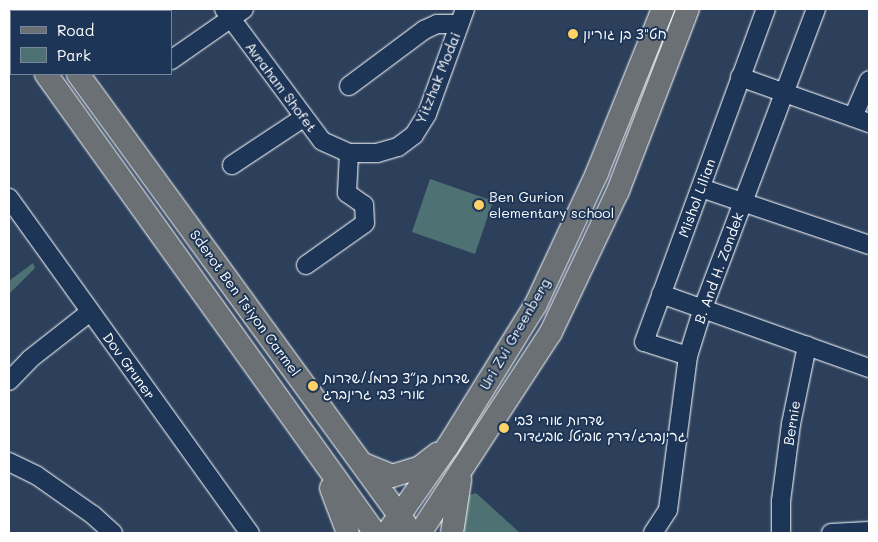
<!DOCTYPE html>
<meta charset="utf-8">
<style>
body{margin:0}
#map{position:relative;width:878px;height:542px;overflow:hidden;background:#2c405c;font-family:Mali,"Playpen Sans Hebrew",sans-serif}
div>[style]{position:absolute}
.green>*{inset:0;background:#4e7273}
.roads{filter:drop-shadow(0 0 1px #fff) drop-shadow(0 0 1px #fff)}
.minor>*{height:18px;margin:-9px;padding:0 9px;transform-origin:9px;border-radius:9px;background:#1d3557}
.major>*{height:22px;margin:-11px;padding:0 11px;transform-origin:11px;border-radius:11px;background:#6a7074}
.dots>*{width:14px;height:14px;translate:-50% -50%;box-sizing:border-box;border:2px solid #1d3557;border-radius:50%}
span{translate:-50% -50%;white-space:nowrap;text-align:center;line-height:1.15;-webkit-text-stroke:4px #1d3557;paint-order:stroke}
.poi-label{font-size:14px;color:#fff}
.left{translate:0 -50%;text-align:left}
.street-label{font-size:14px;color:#fff}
.frame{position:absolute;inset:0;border:10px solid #fff;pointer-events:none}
.legend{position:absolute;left:10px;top:10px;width:162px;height:65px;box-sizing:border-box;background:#1d3557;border:1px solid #77869a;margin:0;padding:6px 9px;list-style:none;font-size:15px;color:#fff}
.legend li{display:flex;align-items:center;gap:10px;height:25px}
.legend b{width:25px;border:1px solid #77869a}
</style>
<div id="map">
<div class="green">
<i style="clip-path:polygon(430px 179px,493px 201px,475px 254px,412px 232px)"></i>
<i style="clip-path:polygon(33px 263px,35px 268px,9px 294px,9px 281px)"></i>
<i style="clip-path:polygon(476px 493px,520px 533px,452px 533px,457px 499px)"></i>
</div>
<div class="roads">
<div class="minor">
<i style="left:224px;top:9px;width:164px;rotate:53.4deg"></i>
<i style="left:322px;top:141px;width:30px;rotate:24deg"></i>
<i style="left:349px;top:153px;width:28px"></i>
<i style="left:377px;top:153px;width:22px;rotate:-16deg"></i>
<i style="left:398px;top:147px;width:20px;rotate:-37deg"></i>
<i style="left:414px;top:135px;width:25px;rotate:-58deg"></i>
<i style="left:427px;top:114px;width:112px;rotate:-70.1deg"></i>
<i style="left:171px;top:60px;width:89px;rotate:-34.9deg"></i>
<i style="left:740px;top:77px;width:137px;rotate:19.6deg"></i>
<i style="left:349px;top:86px;width:94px;rotate:-36.7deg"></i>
<i style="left:424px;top:30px;width:14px;rotate:-25deg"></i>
<i style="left:437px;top:24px;width:22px"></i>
<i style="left:853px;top:117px;width:40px;rotate:-66.6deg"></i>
<i style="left:232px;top:165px;width:85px;rotate:-33.5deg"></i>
<i style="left:701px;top:188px;width:177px;rotate:18.7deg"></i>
<i style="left:9px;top:198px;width:413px;rotate:54.3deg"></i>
<i style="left:306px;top:265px;width:72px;rotate:-35.4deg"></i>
<i style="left:365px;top:223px;width:18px;rotate:-93deg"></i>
<i style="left:364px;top:205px;width:21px;rotate:-145deg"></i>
<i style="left:347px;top:193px;width:40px;rotate:-87.1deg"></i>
<i style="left:661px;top:294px;width:221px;rotate:19.6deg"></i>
<i style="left:688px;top:356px;width:46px;rotate:-162.3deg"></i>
<i style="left:644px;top:342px;width:355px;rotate:-69.9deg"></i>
<i style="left:9px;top:381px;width:30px;rotate:-46deg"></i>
<i style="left:30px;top:359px;width:76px;rotate:-38.1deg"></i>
<i style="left:9px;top:462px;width:30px;rotate:26deg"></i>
<i style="left:36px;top:475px;width:70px;rotate:35.1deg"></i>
<i style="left:93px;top:515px;width:27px;rotate:42deg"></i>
<i style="left:653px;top:533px;width:27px;rotate:-57deg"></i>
<i style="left:668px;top:510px;width:155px;rotate:-82.6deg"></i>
<i style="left:688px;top:356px;width:50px;rotate:-72.6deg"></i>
<i style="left:703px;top:308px;width:320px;rotate:-69.3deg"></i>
<i style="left:781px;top:533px;width:32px;rotate:-90deg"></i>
<i style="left:781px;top:501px;width:78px;rotate:-82.6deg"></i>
<i style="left:791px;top:424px;width:80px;rotate:-78.4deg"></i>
<i style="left:831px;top:533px;width:38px;rotate:-3deg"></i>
</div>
<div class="major">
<i style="left:30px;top:9px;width:3px;rotate:45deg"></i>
<i style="left:9px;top:21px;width:4px;rotate:63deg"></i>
<i style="left:46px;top:74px;width:565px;rotate:54.37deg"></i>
<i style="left:78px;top:74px;width:559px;rotate:53.95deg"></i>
<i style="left:363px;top:464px;width:31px;rotate:22deg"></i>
<i style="left:392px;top:476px;width:28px;rotate:-17deg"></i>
<i style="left:419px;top:468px;width:23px;rotate:-38deg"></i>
<i style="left:331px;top:488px;width:48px;rotate:69.3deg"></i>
<i style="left:387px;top:533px;width:106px;rotate:-55deg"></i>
<i style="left:448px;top:446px;width:167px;rotate:-58.2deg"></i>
<i style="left:536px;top:304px;width:145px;rotate:-65deg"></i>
<i style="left:597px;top:173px;width:177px;rotate:-68.1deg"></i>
<i style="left:420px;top:533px;width:240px;rotate:-56.9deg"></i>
<i style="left:551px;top:332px;width:156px;rotate:-64.6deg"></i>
<i style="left:618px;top:191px;width:195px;rotate:-69deg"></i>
<i style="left:452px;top:533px;width:54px;rotate:-81.4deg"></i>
</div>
</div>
<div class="dots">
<i style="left:573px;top:34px;background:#ffd166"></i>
<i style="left:479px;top:205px;background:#ffd166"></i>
<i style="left:313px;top:386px;background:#ffd166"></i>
<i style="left:504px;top:428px;background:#ffd166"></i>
</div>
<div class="poi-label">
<span class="left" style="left:583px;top:34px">חט"צ בן גוריון</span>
<span class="left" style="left:489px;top:205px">Ben Gurion<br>elementary school</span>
<span class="left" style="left:323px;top:386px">שדרות בנ״צ כרמל/שדרות<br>אורי צבי גרינברג</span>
<span class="left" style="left:514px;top:428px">שדרות אורי צבי<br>גרינברג/דרך אביטל אביגדור</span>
</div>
<div class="street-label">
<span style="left:438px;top:78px;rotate:-68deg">Yitzhak Modai</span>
<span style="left:281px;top:87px;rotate:53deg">Avraham Shofet</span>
<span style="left:697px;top:198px;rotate:-70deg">Mishol Lilian</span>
<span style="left:719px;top:268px;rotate:-70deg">B. And H. Zondek</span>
<span style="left:245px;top:303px;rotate:54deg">Sderot Ben Tsiyon Carmel</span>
<span style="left:515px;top:334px;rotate:-60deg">Uri Zvi Greenberg</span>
<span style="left:129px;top:366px;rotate:54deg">Dov Gruner</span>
<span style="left:792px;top:423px;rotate:-81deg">Bernie</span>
</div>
<div class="frame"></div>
<ul class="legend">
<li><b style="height:6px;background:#6a7074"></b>Road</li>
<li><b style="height:14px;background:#4e7273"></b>Park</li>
</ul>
</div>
